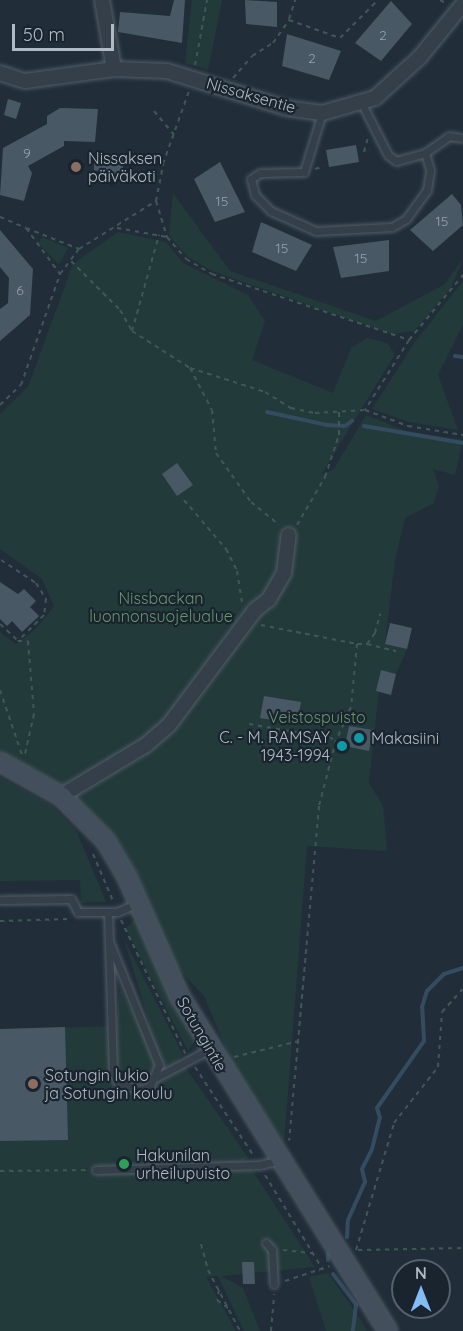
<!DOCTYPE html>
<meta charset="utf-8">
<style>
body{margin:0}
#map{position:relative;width:463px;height:1331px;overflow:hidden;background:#212e39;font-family:Quicksand,sans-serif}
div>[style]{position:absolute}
.green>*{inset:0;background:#233a3a}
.stream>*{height:4px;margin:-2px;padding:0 2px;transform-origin:2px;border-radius:2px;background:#354c60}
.building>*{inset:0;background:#495865}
.path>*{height:2px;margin-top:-1px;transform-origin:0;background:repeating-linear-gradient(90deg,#415657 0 4.5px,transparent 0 9px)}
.roads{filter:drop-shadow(0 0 2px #525d67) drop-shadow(0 0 2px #525d67)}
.lane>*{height:7px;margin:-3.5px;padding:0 3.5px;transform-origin:3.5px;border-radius:3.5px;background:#353f49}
.street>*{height:14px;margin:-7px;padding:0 7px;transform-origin:7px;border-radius:7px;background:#353f49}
.secondary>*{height:18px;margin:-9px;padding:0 9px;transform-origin:9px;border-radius:9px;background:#434f5c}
.dots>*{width:16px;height:16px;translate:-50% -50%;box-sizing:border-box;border:3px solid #1a242e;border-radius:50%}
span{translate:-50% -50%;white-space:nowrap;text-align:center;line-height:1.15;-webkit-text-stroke:4.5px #1a242e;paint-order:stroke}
.number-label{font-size:14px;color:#96a2ad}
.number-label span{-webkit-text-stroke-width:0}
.street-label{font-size:16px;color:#afbac5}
.poi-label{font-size:16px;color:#afbac5}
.left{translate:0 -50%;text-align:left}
.right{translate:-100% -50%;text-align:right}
.park-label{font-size:16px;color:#67966d}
.north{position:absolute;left:391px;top:1259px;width:60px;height:60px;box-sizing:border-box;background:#1a242e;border:2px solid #56606a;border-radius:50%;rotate:0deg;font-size:16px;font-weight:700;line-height:24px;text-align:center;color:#afbac5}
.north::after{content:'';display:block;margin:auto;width:21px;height:27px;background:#83bcf7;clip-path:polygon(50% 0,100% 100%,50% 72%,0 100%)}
.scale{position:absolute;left:12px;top:24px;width:102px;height:27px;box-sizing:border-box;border:3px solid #afbac5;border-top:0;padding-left:8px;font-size:18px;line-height:21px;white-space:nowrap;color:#afbac5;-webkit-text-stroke:4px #1a242e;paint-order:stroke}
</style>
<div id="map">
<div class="green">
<i style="clip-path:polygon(192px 0,222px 0,208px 70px,185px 63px)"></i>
<i style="clip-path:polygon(173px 193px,230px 271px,376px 321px,445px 284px,463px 259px,451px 288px,414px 331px,391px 334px,212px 271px,188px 257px,169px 235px)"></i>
<i style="clip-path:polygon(118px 232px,166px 242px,183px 263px,248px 295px,265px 321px,252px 360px,333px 393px,351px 348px,367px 338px,387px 343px,395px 354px,321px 475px,334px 469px,366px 415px,406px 431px,463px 440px,455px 475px,433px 469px,439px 486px,434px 503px,405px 518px,395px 560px,385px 643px,407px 649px,396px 674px,381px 670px,369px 783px,383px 806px,387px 851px,307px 846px,284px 1143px,233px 1065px,204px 996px,176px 966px,137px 872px,116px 836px,62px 784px,0 751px,0 632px,16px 644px,36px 629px,54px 606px,42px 579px,0 549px,0 414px,28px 387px,73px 264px)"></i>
<i style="clip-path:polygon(42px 237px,68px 248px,59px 264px,38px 243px)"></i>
<i style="clip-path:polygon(463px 281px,463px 325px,438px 375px,458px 430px,409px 422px,372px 409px,415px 342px)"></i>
<i style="clip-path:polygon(0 777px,51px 805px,76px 830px,106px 902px,81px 903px,80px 880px,0 881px)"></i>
<i style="clip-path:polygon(135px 919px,165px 987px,196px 1039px,188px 1051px,126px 929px)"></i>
<i style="clip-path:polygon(124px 939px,183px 1055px,179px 1058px,249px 1159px,245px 1159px,315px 1267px,221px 1276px,243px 1288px,260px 1331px,244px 1331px,218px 1276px,206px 1277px,236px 1331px,0 1331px,0 1030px,116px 1026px,120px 987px,139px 1025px,150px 1025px)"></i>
<i style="clip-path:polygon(328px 1273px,361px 1320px,367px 1331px,326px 1331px,309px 1277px)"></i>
</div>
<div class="stream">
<i style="left:455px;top:356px;width:8px;rotate:7deg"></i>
<i style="left:267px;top:412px;width:61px;rotate:12.2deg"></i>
<i style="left:327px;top:425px;width:18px;rotate:3deg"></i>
<i style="left:345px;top:426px;width:9px;rotate:-36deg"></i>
<i style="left:364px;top:426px;width:100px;rotate:9.7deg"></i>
<i style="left:347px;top:1237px;width:17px;rotate:-87deg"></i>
<i style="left:348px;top:1220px;width:42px;rotate:-65.9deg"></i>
<i style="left:365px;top:1182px;width:13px;rotate:-103deg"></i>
<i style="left:362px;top:1169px;width:22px;rotate:-63deg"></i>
<i style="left:372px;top:1149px;width:32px;rotate:-76deg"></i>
<i style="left:380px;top:1118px;width:10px;rotate:-107deg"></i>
<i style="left:377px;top:1108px;width:82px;rotate:-55deg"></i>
<i style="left:424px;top:1041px;width:34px;rotate:-93deg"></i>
<i style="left:422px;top:1007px;width:17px;rotate:-73deg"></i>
<i style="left:427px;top:991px;width:24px;rotate:-45deg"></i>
<i style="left:444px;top:974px;width:20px;rotate:-18deg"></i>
<i style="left:328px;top:1253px;width:7px;rotate:90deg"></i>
<i style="left:333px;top:1274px;width:39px;rotate:53deg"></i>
<i style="left:356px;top:1305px;width:26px;rotate:97deg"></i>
</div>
<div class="building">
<i style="clip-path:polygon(174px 0,185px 0,182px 43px,118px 32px,120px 12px,170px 16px)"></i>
<i style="clip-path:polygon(245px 0,277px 2px,277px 27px,246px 24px)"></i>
<i style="clip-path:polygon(391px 1px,412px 24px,381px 61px,355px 43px)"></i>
<i style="clip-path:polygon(287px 34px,341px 51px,329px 80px,282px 66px)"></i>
<i style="clip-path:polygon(8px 99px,21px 103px,16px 119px,4px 115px)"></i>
<i style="clip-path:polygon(60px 108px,98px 109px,95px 142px,64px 141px,64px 146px,28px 166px,32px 173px,24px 201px,0 195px,3px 148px,47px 124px,47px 116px)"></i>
<i style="clip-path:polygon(356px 145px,359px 162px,329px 167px,326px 150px)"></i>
<i style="clip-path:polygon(94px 156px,123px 156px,123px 176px,94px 170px)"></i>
<i style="clip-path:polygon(220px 162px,245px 212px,215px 222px,194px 179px)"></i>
<i style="clip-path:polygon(452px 194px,461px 205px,463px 225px,433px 251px,410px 230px)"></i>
<i style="clip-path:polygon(261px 222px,312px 245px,296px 271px,252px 252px)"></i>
<i style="clip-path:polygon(0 230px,33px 269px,30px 315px,0 341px,0 309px,8px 303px,9px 278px,0 267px)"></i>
<i style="clip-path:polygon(389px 240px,389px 271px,341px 278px,333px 247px)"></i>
<i style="clip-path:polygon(177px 463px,193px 485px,177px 496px,162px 474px)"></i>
<i style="clip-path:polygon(0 582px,18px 594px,24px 589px,36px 601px,30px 607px,39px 616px,22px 632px,12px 621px,7px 626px,0 619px)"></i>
<i style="clip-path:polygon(390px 623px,412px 628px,407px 649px,385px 644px)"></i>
<i style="clip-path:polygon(381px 670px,396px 674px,391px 695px,376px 691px)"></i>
<i style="clip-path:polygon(264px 696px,301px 702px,297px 724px,260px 718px)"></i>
<i style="clip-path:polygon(349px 726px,373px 730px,369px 751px,345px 746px)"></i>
<i style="clip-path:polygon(65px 1027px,68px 1140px,0 1141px,0 1029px)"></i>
<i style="clip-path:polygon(242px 1262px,254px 1262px,255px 1284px,243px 1284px)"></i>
</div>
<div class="path">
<i style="left:440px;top:0;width:9px;rotate:27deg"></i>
<i style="left:289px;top:19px;width:20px;rotate:-72deg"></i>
<i style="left:195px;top:65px;width:66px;rotate:-79.5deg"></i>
<i style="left:233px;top:78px;width:29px;rotate:-49deg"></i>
<i style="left:252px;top:56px;width:25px;rotate:-32deg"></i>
<i style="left:273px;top:43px;width:28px;rotate:-55deg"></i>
<i style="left:289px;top:20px;width:54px;rotate:19.4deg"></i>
<i style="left:340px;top:38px;width:54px;rotate:-45deg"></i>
<i style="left:154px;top:111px;width:31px;rotate:50deg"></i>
<i style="left:364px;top:152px;width:16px;rotate:-75deg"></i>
<i style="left:315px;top:169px;width:9px;rotate:-18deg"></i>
<i style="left:156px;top:201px;width:38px;rotate:73deg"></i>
<i style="left:0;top:217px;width:28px;rotate:23deg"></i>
<i style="left:26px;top:228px;width:57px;rotate:53.5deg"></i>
<i style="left:26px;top:228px;width:57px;rotate:21.6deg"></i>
<i style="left:117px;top:228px;width:51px;rotate:10.2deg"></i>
<i style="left:167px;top:237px;width:29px;rotate:49deg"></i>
<i style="left:186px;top:259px;width:30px;rotate:30deg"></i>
<i style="left:212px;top:274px;width:208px;rotate:18.5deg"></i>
<i style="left:409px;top:340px;width:83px;rotate:122.2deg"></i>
<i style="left:71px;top:261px;width:69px;rotate:45deg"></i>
<i style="left:120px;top:310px;width:24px;rotate:60deg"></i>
<i style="left:132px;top:331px;width:69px;rotate:32.5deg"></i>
<i style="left:190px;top:368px;width:79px;rotate:17.7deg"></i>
<i style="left:265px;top:392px;width:31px;rotate:32deg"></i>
<i style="left:291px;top:408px;width:25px;rotate:12deg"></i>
<i style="left:315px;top:413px;width:50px;rotate:-3.4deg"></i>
<i style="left:365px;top:410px;width:46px;rotate:20.4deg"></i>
<i style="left:408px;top:426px;width:56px;rotate:9.3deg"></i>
<i style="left:132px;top:331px;width:100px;rotate:-74.3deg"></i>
<i style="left:409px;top:340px;width:85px;rotate:-50.3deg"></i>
<i style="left:190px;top:368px;width:47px;rotate:62.4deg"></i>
<i style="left:212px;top:410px;width:43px;rotate:84.7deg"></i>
<i style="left:216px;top:453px;width:60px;rotate:54.5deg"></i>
<i style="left:251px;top:502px;width:36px;rotate:39deg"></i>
<i style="left:0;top:405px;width:29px;rotate:-44deg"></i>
<i style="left:21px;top:385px;width:118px;rotate:-70.6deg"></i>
<i style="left:60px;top:274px;width:31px;rotate:-53deg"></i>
<i style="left:79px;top:249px;width:91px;rotate:-31.9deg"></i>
<i style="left:156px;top:201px;width:38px;rotate:-79deg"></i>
<i style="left:163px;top:164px;width:77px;rotate:-70.4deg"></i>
<i style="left:184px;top:500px;width:65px;rotate:49.4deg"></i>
<i style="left:226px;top:549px;width:25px;rotate:63deg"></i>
<i style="left:237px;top:571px;width:32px;rotate:81deg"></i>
<i style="left:297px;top:525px;width:56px;rotate:-59.7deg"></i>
<i style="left:325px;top:477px;width:44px;rotate:-71.6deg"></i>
<i style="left:339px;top:435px;width:23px;rotate:-90deg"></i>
<i style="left:1px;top:560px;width:42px;rotate:33.3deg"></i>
<i style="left:36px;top:583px;width:19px;rotate:58deg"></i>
<i style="left:46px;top:599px;width:16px;rotate:97deg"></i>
<i style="left:44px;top:615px;width:37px;rotate:135deg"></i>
<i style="left:0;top:624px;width:25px;rotate:43deg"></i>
<i style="left:18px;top:641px;width:10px"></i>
<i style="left:28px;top:641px;width:73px;rotate:85.3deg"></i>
<i style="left:34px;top:714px;width:45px;rotate:102.8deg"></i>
<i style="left:261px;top:625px;width:98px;rotate:11.2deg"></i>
<i style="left:357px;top:644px;width:63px;rotate:95.4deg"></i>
<i style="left:351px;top:707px;width:36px;rotate:114deg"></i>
<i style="left:336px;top:740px;width:68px;rotate:104.4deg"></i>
<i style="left:319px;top:806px;width:336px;rotate:95.1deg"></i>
<i style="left:357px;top:644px;width:10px"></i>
<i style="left:367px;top:644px;width:14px;rotate:-54deg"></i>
<i style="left:375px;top:633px;width:20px;rotate:-75deg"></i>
<i style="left:367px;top:644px;width:30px;rotate:14deg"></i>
<i style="left:0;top:690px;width:69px;rotate:71.3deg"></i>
<i style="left:249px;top:724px;width:87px;rotate:9.9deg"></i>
<i style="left:93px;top:854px;width:51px;rotate:66.9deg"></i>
<i style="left:121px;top:920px;width:148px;rotate:64.3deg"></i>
<i style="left:0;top:921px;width:69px;rotate:-1.7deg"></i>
<i style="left:234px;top:1057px;width:67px;rotate:-13.8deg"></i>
<i style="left:195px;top:1067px;width:105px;rotate:56.6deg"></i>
<i style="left:0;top:1171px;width:87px;rotate:-0.7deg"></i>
<i style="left:265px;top:1175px;width:111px;rotate:58.6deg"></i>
<i style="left:201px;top:1244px;width:27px;rotate:75deg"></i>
<i style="left:208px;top:1270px;width:69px;rotate:62.3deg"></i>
<i style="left:283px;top:1250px;width:30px;rotate:6deg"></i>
<i style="left:356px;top:1250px;width:133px;rotate:-73.3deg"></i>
<i style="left:394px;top:1123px;width:71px;rotate:-51.8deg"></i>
<i style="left:438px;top:1067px;width:55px;rotate:-85.8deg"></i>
<i style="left:442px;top:1012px;width:31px;rotate:-48deg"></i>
<i style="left:358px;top:1250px;width:105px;rotate:-1.1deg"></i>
<i style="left:285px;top:1281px;width:47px;rotate:-18.4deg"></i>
<i style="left:219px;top:1290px;width:10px;rotate:101deg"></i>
<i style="left:217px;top:1300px;width:14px;rotate:36deg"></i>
<i style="left:271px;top:1331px;width:37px;rotate:-85deg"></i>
</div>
<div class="roads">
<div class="lane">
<i style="left:362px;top:104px;width:57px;rotate:63deg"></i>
<i style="left:388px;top:155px;width:10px;rotate:37deg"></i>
<i style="left:396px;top:161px;width:30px;rotate:-15deg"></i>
<i style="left:425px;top:153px;width:29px;rotate:-35deg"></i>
<i style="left:449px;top:136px;width:12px;rotate:9deg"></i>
<i style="left:322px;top:113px;width:62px;rotate:107deg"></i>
<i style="left:304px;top:172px;width:44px;rotate:178.7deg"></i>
<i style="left:260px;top:173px;width:11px;rotate:146deg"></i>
<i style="left:251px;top:179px;width:16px;rotate:76deg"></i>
<i style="left:255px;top:195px;width:23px;rotate:45deg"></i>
<i style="left:271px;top:211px;width:49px;rotate:24deg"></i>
<i style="left:316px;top:231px;width:76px;rotate:-3deg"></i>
<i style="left:392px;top:227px;width:16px;rotate:-30deg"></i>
<i style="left:406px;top:219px;width:36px;rotate:-54deg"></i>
<i style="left:427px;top:190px;width:20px;rotate:-81deg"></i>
<i style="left:430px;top:170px;width:18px;rotate:-106deg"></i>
<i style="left:0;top:900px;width:71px;rotate:-0.8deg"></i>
<i style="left:71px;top:899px;width:15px;rotate:62deg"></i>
<i style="left:78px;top:912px;width:39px"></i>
<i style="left:117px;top:912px;width:21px;rotate:-23deg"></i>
<i style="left:108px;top:912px;width:160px;rotate:88.2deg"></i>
<i style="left:113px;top:1072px;width:12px;rotate:66deg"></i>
<i style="left:118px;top:1083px;width:22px;rotate:18deg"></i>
<i style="left:139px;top:1090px;width:12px;rotate:-20deg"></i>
<i style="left:150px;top:1086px;width:23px;rotate:-67deg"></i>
<i style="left:159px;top:1065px;width:134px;rotate:-112deg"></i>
<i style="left:157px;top:1077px;width:60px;rotate:-27.8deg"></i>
<i style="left:96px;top:1170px;width:163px;rotate:-1.8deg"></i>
<i style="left:259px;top:1165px;width:23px;rotate:-13deg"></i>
<i style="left:266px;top:1243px;width:9px;rotate:49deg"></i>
<i style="left:272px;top:1250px;width:34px;rotate:87deg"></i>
</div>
<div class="street">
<i style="left:102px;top:0;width:70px;rotate:80.1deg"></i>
<i style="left:0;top:73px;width:26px;rotate:18deg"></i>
<i style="left:25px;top:81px;width:90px;rotate:-7.7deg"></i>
<i style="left:114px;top:69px;width:53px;rotate:2.2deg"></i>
<i style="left:167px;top:71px;width:125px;rotate:17.3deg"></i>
<i style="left:286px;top:108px;width:36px;rotate:8deg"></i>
<i style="left:322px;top:113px;width:55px;rotate:-15.8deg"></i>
<i style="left:375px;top:98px;width:61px;rotate:-42.3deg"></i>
<i style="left:420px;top:57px;width:68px;rotate:-50.9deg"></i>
<i style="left:61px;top:796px;width:99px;rotate:-31deg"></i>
<i style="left:146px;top:745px;width:30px;rotate:-41deg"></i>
<i style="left:169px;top:725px;width:144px;rotate:-53.2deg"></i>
<i style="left:255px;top:610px;width:18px;rotate:-38deg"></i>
<i style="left:269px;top:599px;width:30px;rotate:-60deg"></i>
<i style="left:284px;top:573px;width:38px;rotate:-83deg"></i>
</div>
<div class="secondary">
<i style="left:0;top:762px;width:70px;rotate:29.1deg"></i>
<i style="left:61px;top:796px;width:64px;rotate:45deg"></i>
<i style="left:106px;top:841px;width:42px;rotate:59.7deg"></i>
<i style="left:127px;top:877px;width:131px;rotate:66.2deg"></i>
<i style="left:180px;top:997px;width:393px;rotate:58.1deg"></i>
</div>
</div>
<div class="dots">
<i style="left:76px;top:167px;background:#8d6e63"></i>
<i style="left:359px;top:738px;background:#0f9aa8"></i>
<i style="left:342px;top:746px;background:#0f9aa8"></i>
<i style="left:33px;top:1084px;background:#8d6e63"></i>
<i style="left:124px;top:1164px;background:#2e9e5b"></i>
</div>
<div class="number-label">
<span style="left:383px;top:35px">2</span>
<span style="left:312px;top:58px">2</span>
<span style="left:27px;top:153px">9</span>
<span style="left:222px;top:201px">15</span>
<span style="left:442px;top:221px">15</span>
<span style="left:282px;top:248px">15</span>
<span style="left:361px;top:258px">15</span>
<span style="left:20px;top:290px">6</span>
</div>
<div class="street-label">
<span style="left:251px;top:95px;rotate:16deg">Nissaksentie</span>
<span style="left:202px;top:1034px;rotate:60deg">Sotungintie</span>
</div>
<div class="poi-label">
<span class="left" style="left:88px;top:167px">Nissaksen<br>päiväkoti</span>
<span class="right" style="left:330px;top:746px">C. - M. RAMSAY<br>1943-1994</span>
<span class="left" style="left:371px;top:738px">Makasiini</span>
<span class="left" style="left:45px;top:1084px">Sotungin lukio<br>ja Sotungin koulu</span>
<span class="left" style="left:136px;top:1164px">Hakunilan<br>urheilupuisto</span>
</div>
<div class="park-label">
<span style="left:161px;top:607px">Nissbackan<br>luonnonsuojelualue</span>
<span style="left:317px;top:717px">Veistospuisto</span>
</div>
<div class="north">N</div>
<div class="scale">50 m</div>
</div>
